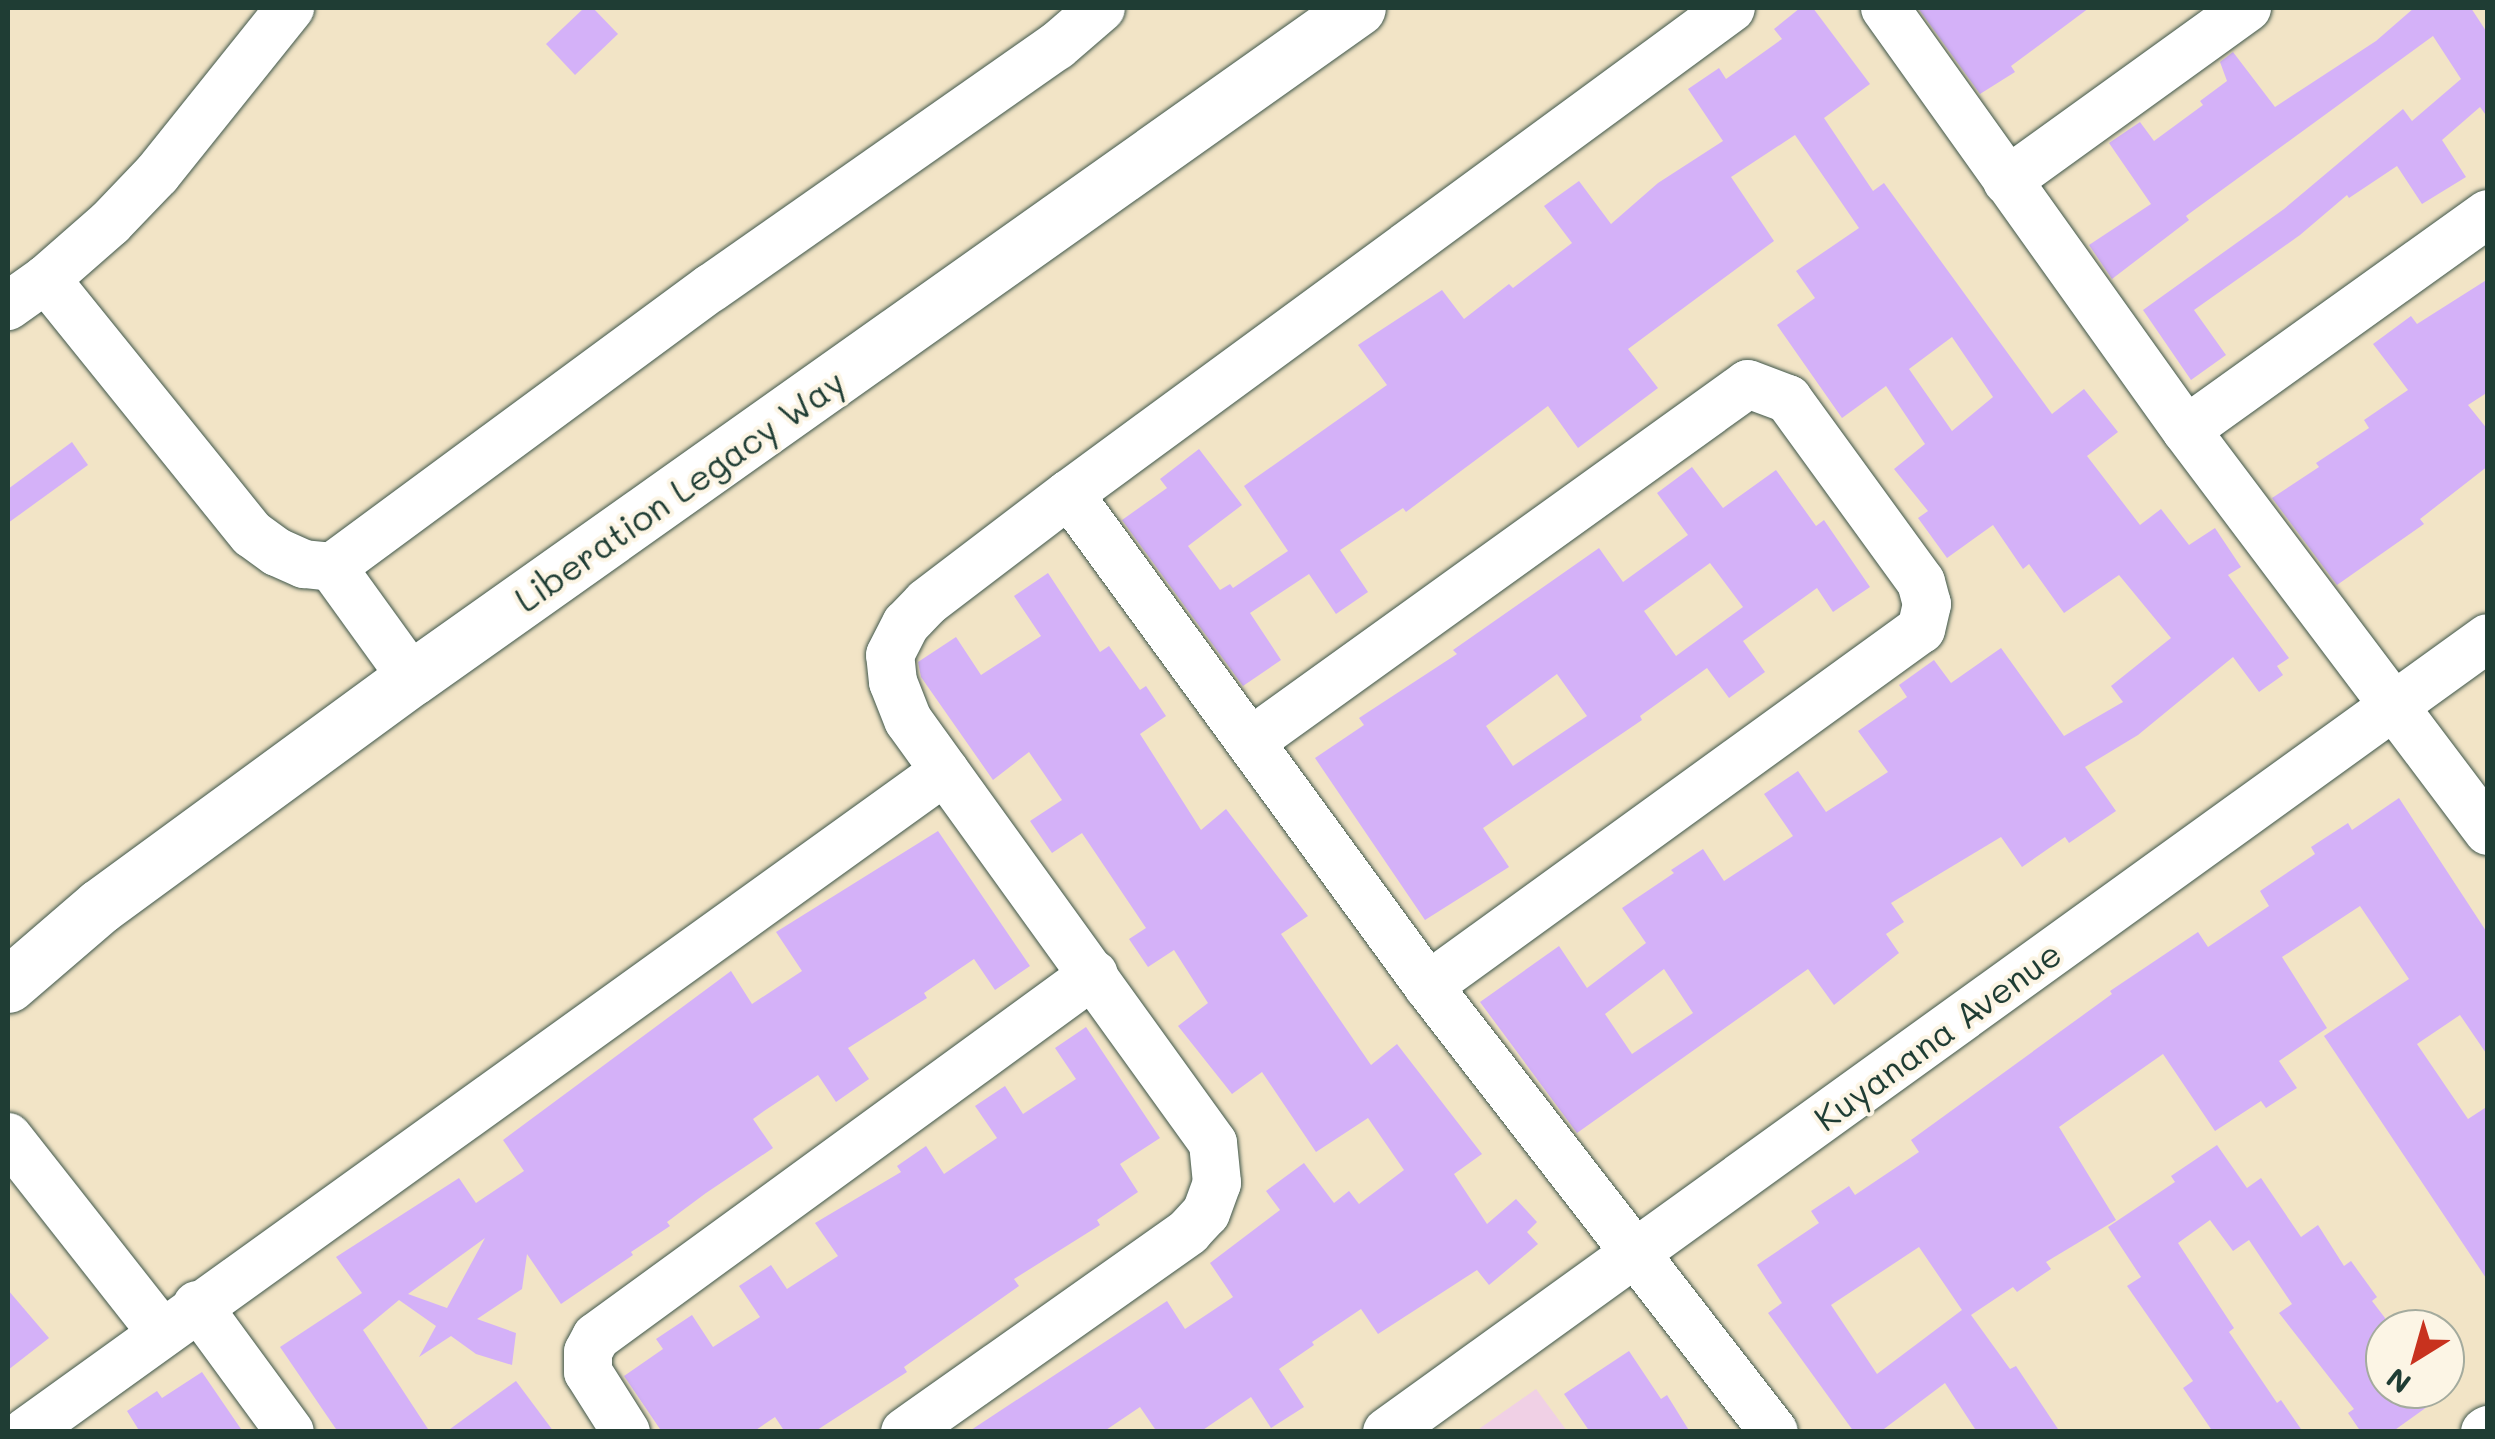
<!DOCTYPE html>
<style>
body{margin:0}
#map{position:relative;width:2495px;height:1439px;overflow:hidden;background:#f2e4c6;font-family:Mali,sans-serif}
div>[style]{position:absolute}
.built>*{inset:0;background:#f0d0e5}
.building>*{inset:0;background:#d4b1f8}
.roads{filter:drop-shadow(0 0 2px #3f564a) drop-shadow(0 0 2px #3f564a)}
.minor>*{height:48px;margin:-24px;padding:0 24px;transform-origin:24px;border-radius:24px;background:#fff}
.major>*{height:55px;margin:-27.5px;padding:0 27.5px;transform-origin:27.5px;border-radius:27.5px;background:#fff}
span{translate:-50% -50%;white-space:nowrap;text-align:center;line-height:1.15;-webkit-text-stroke:8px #fcf5e5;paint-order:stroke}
.street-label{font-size:35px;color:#1f3d34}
.frame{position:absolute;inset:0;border:10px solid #1f3d34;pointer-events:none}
.north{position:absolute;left:2365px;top:1309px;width:100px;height:100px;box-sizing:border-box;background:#fcf5e5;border:2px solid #a4ab9e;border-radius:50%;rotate:217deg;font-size:28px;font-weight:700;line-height:40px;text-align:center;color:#1f3d34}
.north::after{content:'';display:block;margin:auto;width:35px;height:45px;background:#c8321e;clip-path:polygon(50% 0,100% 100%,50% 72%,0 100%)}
</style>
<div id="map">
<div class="built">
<i style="clip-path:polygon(1536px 1389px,1567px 1431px,1476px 1431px)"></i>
</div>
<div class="building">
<i style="clip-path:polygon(584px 8px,593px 8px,618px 34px,575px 75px,546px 44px)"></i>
<i style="clip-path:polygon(evenodd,1800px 8px,1813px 8px,1870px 84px,1824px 118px,1873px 191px,1884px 183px,2052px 414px,2084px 389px,2118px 432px,2087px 456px,2140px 525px,2161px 509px,2189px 545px,2215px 528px,2241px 567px,2228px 575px,2289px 658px,2277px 666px,2283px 675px,2259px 692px,2233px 657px,2138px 735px,2085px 767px,2116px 811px,2069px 843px,2065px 837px,2022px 867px,2001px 837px,1891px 903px,1904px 922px,1886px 934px,1899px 953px,1834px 1005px,1808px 969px,1577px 1133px,1480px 1002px,1559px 946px,1587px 988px,1646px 943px,1622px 908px,1674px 873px,1671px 870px,1703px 849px,1724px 881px,1793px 836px,1764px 794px,1798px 771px,1826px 812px,1888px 772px,1858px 731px,1907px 697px,1899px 685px,1934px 660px,1951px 683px,2001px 648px,2064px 736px,2123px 702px,2111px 686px,2171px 638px,2119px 575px,2064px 613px,2029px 564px,2023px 569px,1993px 525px,1947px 558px,1918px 518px,1928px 511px,1894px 469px,1925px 444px,1886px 386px,1842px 418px,1777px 325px,1815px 298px,1796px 271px,1859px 228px,1795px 135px,1731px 177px,1774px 241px,1628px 349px,1658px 388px,1578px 448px,1548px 406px,1406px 512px,1403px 508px,1340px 550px,1368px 592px,1336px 614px,1309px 574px,1250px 613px,1281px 660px,1243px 686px,1122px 520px,1167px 488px,1160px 479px,1199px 449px,1242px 505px,1188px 546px,1220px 590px,1230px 584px,1233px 588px,1288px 551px,1244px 486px,1387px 385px,1358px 345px,1442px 290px,1464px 319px,1509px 284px,1513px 288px,1572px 243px,1544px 206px,1579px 181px,1611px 224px,1658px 183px,1723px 141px,1688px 89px,1719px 68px,1726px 79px,1782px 39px,1774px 29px,1800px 8px,1952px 337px,1993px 397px,1952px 431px,1909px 369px,1952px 337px,1800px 8px,1664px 969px,1693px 1013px,1632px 1054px,1605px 1014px,1664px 969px)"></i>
<i style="clip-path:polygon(1918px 8px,2089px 8px,2011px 66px,2015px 72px,1980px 94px)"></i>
<i style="clip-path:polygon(2414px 8px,2471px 8px,2488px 34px,2488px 118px,2480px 107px,2442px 140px,2466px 177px,2422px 204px,2397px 166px,2349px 198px,2347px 195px,2300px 235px,2194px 310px,2226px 355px,2191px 380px,2143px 310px,2284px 209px,2403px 109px,2412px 121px,2461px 79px,2433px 36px,2186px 216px,2189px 220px,2112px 279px,2089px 245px,2151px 204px,2109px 143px,2140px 122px,2154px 141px,2203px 105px,2200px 101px,2227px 81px,2220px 62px,2233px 52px,2275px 107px,2376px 41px)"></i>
<i style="clip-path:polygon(2488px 279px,2488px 392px,2468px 405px,2488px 430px,2488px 466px,2420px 519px,2424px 524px,2337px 585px,2272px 498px,2319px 467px,2316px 463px,2369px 428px,2364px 420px,2408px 390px,2373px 344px,2411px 316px,2417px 324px)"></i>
<i style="clip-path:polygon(72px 442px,88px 465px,8px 523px,8px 489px)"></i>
<i style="clip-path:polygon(evenodd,1692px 467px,1723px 508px,1776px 470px,1816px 526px,1824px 520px,1870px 587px,1833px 612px,1817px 588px,1743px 641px,1765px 672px,1729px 698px,1707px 668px,1640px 716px,1642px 720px,1483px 828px,1509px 867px,1425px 920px,1315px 758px,1364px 725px,1359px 718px,1457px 654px,1453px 650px,1599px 548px,1623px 582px,1688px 535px,1657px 493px,1692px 467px,1710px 563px,1743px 607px,1676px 656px,1644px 611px,1710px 563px,1692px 467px,1557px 674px,1587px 716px,1513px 766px,1486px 726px,1557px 674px)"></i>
<i style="clip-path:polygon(1048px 573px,1100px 652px,1109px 646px,1140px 690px,1146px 686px,1166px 716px,1140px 734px,1201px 830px,1226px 809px,1308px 916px,1281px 934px,1371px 1065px,1397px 1044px,1482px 1154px,1454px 1174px,1487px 1224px,1516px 1199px,1537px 1222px,1527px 1232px,1538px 1244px,1489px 1285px,1477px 1270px,1378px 1334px,1361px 1309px,1312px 1342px,1314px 1345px,1279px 1369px,1304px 1407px,1271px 1428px,1251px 1397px,1200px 1432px,1157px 1432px,1140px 1407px,1103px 1432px,968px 1432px,1167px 1301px,1185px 1329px,1233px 1297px,1210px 1263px,1280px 1210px,1266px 1191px,1304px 1163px,1334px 1203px,1349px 1191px,1359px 1204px,1404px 1170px,1368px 1118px,1316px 1152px,1262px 1072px,1232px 1094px,1178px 1026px,1208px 1003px,1174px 950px,1148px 967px,1129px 939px,1146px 928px,1082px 833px,1052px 853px,1030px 821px,1062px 800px,1029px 752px,993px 780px,921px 677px,918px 662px,956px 637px,981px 675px,1041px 636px,1014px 596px)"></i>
<i style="clip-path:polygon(evenodd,2399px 798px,2488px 934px,2488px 1056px,2460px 1015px,2417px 1044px,2468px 1119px,2488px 1106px,2488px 1281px,2324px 1036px,2409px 979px,2360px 906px,2282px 957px,2327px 1028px,2279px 1061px,2297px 1088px,2266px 1108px,2261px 1101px,2215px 1131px,2163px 1054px,2059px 1127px,2116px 1220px,2046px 1262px,2051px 1269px,2017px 1292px,2013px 1287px,1971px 1315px,2010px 1369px,2016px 1366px,2060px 1432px,1977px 1432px,1945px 1383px,1880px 1432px,1854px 1432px,1768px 1313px,1782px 1303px,1757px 1265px,1819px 1223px,1811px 1211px,1849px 1186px,1855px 1195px,1919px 1152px,1911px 1140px,2112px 994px,2110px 991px,2198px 932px,2208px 947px,2269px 906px,2260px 891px,2315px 854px,2311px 847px,2348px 823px,2352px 830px,2399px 798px,1919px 1247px,1962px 1310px,1877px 1374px,1831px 1305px,1919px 1247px)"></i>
<i style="clip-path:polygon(evenodd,938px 831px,1030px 966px,995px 990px,974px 959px,924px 993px,927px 998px,848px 1048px,869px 1079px,836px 1102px,818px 1075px,764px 1111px,753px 1119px,773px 1148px,706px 1193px,667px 1222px,670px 1226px,631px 1252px,633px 1255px,561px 1304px,527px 1254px,522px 1289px,477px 1319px,516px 1333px,512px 1365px,476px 1354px,451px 1336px,419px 1357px,436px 1326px,399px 1300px,363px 1330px,430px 1432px,338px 1432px,280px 1347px,362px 1293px,336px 1257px,459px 1178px,476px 1203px,524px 1171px,503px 1140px,731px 971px,752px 1004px,802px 971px,776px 932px,938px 831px,485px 1238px,447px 1308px,408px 1294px,485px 1238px)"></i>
<i style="clip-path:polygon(1086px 1027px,1160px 1138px,1120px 1164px,1138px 1192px,1097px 1220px,1100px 1225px,1014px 1279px,1019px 1286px,904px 1367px,907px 1372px,814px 1432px,785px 1432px,775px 1417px,753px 1432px,662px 1432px,624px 1376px,663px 1349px,656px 1339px,692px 1315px,713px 1347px,760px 1317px,739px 1286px,771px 1265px,787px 1289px,838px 1256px,815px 1223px,901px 1172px,897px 1166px,926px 1146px,944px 1174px,997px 1138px,975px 1106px,1005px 1086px,1023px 1114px,1076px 1079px,1055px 1048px)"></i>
<i style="clip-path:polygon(2217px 1145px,2247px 1188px,2261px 1178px,2301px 1237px,2318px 1225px,2344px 1266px,2351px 1261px,2377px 1297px,2372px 1301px,2385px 1318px,2385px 1389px,2452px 1389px,2392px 1432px,2361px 1432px,2348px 1413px,2354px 1409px,2279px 1313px,2292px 1304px,2249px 1240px,2233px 1251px,2210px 1220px,2178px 1243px,2234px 1328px,2229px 1332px,2277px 1403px,2281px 1400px,2303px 1432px,2213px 1432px,2183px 1388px,2193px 1381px,2127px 1286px,2141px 1277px,2108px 1227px,2175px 1182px,2171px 1176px)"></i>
<i style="clip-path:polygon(8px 1290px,49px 1338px,8px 1370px)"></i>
<i style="clip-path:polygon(1629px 1351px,1661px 1399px,1667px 1395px,1690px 1432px,1590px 1432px,1564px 1394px)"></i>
<i style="clip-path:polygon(202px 1372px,243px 1432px,140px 1432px,127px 1411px,157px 1391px,162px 1398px)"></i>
<i style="clip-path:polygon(516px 1381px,554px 1432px,446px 1432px)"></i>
</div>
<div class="roads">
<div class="minor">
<i style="left:1885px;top:8px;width:518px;rotate:54.5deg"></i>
<i style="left:2186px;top:430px;width:502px;rotate:53.02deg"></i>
<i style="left:2007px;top:181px;width:296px;rotate:-35.8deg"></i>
<i style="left:46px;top:279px;width:328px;rotate:51.1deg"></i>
<i style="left:252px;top:534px;width:31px;rotate:36deg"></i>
<i style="left:277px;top:552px;width:30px;rotate:24deg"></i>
<i style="left:304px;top:564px;width:28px;rotate:6deg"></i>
<i style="left:332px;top:567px;width:471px;rotate:-36.4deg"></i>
<i style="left:711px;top:288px;width:422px;rotate:-35deg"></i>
<i style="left:1057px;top:46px;width:58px;rotate:-40.8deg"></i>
<i style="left:8px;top:306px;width:47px;rotate:-35.4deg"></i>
<i style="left:46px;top:279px;width:85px;rotate:-41.2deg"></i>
<i style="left:110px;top:223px;width:68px;rotate:-46.2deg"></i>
<i style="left:157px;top:174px;width:213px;rotate:-51.3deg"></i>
<i style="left:2186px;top:430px;width:371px;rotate:-35.6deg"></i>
<i style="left:1069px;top:494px;width:609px;rotate:53.88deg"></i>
<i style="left:1428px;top:986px;width:564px;rotate:52.2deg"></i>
<i style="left:332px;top:567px;width:137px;rotate:54.2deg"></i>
<i style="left:1250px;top:742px;width:613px;rotate:-35.71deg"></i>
<i style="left:1748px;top:384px;width:43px;rotate:20.6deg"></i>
<i style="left:1788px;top:399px;width:226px;rotate:54deg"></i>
<i style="left:1921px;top:582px;width:23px;rotate:75deg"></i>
<i style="left:1927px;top:604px;width:26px;rotate:103deg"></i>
<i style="left:1921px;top:629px;width:609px;rotate:144.09deg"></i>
<i style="left:8px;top:1137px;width:249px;rotate:51.8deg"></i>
<i style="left:197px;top:1305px;width:157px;rotate:53.8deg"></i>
<i style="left:26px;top:1432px;width:1132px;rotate:-35.73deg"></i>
<i style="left:626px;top:1432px;width:71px;rotate:-122.3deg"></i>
<i style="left:588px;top:1372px;width:20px;rotate:-90deg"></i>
<i style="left:588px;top:1352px;width:17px;rotate:-62deg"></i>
<i style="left:596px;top:1337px;width:616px;rotate:-36.09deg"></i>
<i style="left:905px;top:1432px;width:347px;rotate:-35.2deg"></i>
<i style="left:1188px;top:1232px;width:26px;rotate:-47deg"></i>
<i style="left:1206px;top:1213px;width:32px;rotate:-70deg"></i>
<i style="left:1217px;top:1183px;width:40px;rotate:-95.7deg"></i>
<i style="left:1213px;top:1143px;width:521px;rotate:-125.79deg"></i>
<i style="left:908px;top:720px;width:41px;rotate:-111.5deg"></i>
<i style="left:893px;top:682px;width:27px;rotate:-96deg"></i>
<i style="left:890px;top:655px;width:35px;rotate:-63deg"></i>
<i style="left:906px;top:624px;width:30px;rotate:-46deg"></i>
<i style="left:927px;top:602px;width:178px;rotate:-37.3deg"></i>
<i style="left:1069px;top:494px;width:821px;rotate:-36.28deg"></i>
<i style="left:1387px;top:1432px;width:1357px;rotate:-35.8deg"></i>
<i style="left:2485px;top:1432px;width:4px;rotate:-34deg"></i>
</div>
<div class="major">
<i style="left:8px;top:985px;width:121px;rotate:-40.7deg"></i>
<i style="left:100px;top:906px;width:386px;rotate:-36.2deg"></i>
<i style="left:412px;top:678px;width:1159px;rotate:-35.31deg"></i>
</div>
</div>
<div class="street-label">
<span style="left:679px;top:490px;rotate:-35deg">Liberation Legacy Way</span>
<span style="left:1937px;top:1035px;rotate:-36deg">Kuyanana Avenue</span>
</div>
<div class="frame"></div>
<div class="north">N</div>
</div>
